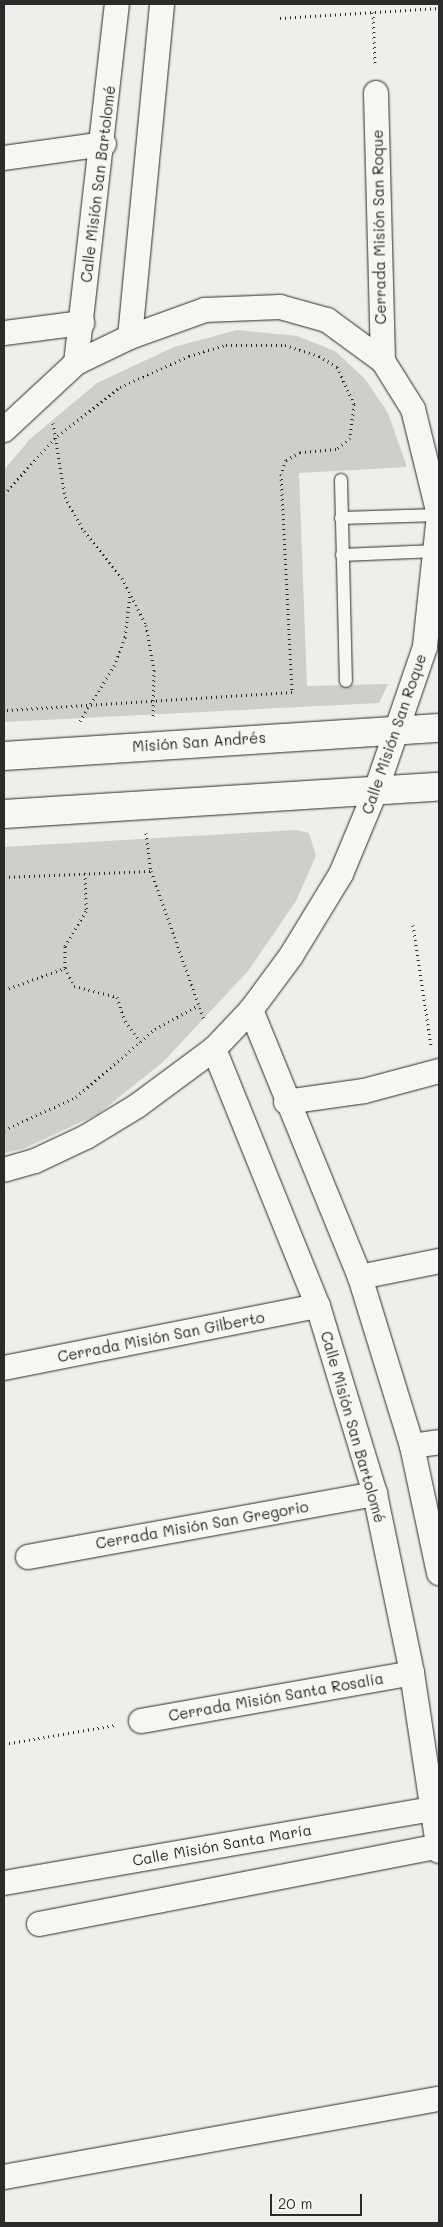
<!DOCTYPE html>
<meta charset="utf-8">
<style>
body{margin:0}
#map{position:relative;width:443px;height:2227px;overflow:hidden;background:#eeeeea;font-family:Mali,sans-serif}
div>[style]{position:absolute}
.green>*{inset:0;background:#cececa}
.path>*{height:3px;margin-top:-1.5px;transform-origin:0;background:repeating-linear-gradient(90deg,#2b2b2b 0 1px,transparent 0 5px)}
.roads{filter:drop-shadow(0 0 1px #2b2b2b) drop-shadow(0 0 1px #2b2b2b)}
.service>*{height:12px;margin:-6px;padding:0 6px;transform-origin:6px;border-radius:6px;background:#f6f6f2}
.minor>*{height:24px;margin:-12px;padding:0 12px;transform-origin:12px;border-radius:12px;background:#f6f6f2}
.tertiary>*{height:28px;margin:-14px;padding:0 14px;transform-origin:14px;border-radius:14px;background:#f6f6f2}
span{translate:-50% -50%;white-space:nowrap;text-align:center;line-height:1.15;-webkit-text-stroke:4.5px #f6f6f2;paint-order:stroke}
.street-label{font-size:15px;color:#2b2b2b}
.frame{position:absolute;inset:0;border:5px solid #2b2b2b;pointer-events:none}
.scale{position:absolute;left:270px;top:2194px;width:92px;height:22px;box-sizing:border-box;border:2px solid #2b2b2b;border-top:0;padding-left:6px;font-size:15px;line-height:18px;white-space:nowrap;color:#2b2b2b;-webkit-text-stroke:4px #f6f6f2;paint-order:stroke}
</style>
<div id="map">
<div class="green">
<i style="clip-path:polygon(237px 330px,297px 336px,335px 351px,365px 379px,388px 413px,407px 467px,299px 473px,307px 686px,388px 684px,379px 703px,4px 722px,4px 470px,30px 439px,97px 383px,174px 347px)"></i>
<i style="clip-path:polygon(296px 830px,309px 833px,316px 856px,296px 901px,248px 971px,163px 1062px,98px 1114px,23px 1149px,4px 1153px,4px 847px)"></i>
</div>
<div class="path">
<i style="left:373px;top:12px;width:53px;rotate:87.8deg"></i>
<i style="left:280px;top:18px;width:159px;rotate:-3.6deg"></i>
<i style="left:53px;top:423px;width:75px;rotate:80.8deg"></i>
<i style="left:65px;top:497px;width:39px;rotate:61deg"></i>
<i style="left:84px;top:531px;width:60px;rotate:51deg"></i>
<i style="left:122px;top:578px;width:53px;rotate:62.9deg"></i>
<i style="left:146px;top:625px;width:46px;rotate:79.9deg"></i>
<i style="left:154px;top:670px;width:48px;rotate:91.2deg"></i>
<i style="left:4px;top:494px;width:74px;rotate:-47.7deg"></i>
<i style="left:54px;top:439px;width:84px;rotate:-38.2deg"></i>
<i style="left:120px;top:387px;width:76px;rotate:-24.2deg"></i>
<i style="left:189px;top:356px;width:39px;rotate:-17deg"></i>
<i style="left:226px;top:345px;width:59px"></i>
<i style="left:285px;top:345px;width:36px;rotate:18deg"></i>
<i style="left:319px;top:356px;width:21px;rotate:31deg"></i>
<i style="left:337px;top:367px;width:41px;rotate:65.3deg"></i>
<i style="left:354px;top:404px;width:34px;rotate:97deg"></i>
<i style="left:350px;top:438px;width:18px;rotate:142deg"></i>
<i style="left:336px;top:449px;width:36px;rotate:175deg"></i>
<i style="left:300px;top:452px;width:16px;rotate:150deg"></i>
<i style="left:286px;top:460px;width:15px;rotate:110deg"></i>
<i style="left:281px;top:474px;width:218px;rotate:87.1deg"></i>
<i style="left:292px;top:692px;width:289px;rotate:176.4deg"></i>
<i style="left:80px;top:721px;width:65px;rotate:-58.3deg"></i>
<i style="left:114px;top:666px;width:31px;rotate:-69deg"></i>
<i style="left:125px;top:637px;width:42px;rotate:-83.2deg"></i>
<i style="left:146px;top:833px;width:38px;rotate:83deg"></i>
<i style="left:151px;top:871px;width:158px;rotate:70.4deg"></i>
<i style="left:85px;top:873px;width:38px;rotate:88deg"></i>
<i style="left:86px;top:911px;width:41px;rotate:121deg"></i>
<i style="left:65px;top:946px;width:22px;rotate:90deg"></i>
<i style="left:65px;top:968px;width:20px;rotate:63deg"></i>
<i style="left:74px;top:986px;width:44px;rotate:14.3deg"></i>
<i style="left:117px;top:997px;width:25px;rotate:72deg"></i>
<i style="left:125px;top:1021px;width:26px;rotate:54deg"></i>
<i style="left:4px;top:877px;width:147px;rotate:-2.3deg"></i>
<i style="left:413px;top:925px;width:122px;rotate:81.5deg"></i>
<i style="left:4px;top:990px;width:65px;rotate:-19.8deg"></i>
<i style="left:4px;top:1130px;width:79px;rotate:-24.6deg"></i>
<i style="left:76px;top:1097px;width:104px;rotate:-40.7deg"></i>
<i style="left:155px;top:1029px;width:50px;rotate:-28.6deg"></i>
<i style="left:4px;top:1744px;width:113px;rotate:-9.7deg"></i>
</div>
<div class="roads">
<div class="service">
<i style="left:341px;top:480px;width:201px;rotate:88.6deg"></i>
<i style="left:341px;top:518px;width:98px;rotate:-1.8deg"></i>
<i style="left:342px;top:555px;width:94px;rotate:-2.4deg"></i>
</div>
<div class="minor">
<i style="left:376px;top:93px;width:268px;rotate:88.5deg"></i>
<i style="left:4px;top:158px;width:101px;rotate:-8deg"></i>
<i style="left:4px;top:333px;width:79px;rotate:-7.3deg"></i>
<i style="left:130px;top:337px;width:335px;rotate:-84.5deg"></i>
<i style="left:76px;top:363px;width:361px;rotate:-83.5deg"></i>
<i style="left:4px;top:430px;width:98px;rotate:-42.9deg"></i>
<i style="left:76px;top:363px;width:60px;rotate:-25.7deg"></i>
<i style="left:130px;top:337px;width:80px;rotate:-19.8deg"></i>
<i style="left:205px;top:310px;width:75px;rotate:-2.3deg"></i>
<i style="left:280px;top:307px;width:49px;rotate:15.5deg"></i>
<i style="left:327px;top:320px;width:69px;rotate:36.2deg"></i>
<i style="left:383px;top:361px;width:57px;rotate:58deg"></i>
<i style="left:413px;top:409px;width:109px;rotate:76.2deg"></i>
<i style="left:439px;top:515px;width:133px;rotate:96.1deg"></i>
<i style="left:425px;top:647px;width:151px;rotate:108.9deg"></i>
<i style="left:376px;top:790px;width:91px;rotate:112.6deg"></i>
<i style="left:341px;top:874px;width:96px;rotate:121.4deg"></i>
<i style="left:291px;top:956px;width:67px;rotate:126.5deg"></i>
<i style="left:251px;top:1010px;width:54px;rotate:133.5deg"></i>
<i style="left:214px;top:1049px;width:96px;rotate:143.5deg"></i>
<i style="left:137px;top:1106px;width:60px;rotate:148.7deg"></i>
<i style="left:86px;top:1137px;width:56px;rotate:154.8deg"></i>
<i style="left:35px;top:1161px;width:32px;rotate:164deg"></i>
<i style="left:251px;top:1010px;width:288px;rotate:67.8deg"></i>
<i style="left:360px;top:1277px;width:177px;rotate:72.9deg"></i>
<i style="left:412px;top:1446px;width:130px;rotate:78deg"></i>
<i style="left:214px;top:1049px;width:277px;rotate:68deg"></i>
<i style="left:318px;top:1306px;width:196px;rotate:73.1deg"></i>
<i style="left:375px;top:1494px;width:183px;rotate:78.3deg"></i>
<i style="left:412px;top:1673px;width:180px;rotate:81.4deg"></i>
<i style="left:286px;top:1102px;width:79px;rotate:-8deg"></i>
<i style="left:364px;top:1091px;width:78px;rotate:-14.9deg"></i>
<i style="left:360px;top:1277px;width:81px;rotate:-11.4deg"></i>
<i style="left:4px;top:1368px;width:320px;rotate:-11.2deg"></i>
<i style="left:412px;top:1446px;width:27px;rotate:-8deg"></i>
<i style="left:28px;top:1557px;width:353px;rotate:-10.3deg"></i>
<i style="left:141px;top:1721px;width:275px;rotate:-10deg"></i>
<i style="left:4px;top:1883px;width:441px;rotate:-9.8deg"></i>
<i style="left:39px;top:1924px;width:408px;rotate:-11deg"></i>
<i style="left:4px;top:2177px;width:442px;rotate:-10.2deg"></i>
</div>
<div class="tertiary">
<i style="left:4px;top:756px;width:436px;rotate:-3.7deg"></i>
<i style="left:4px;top:814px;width:436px;rotate:-3.6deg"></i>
</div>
</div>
<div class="street-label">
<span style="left:98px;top:184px;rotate:-83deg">Calle Misión San Bartolomé</span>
<span style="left:379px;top:227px;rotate:-91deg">Cerrada Misión San Roque</span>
<span style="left:394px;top:734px;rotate:-71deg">Calle Misión San Roque</span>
<span style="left:199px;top:742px;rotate:-4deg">Misión San Andrés</span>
<span style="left:161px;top:1337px;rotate:-11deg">Cerrada Misión San Gilberto</span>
<span style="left:353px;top:1427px;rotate:74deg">Calle Misión San Bartolomé</span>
<span style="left:202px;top:1525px;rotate:-10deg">Cerrada Misión San Gregorio</span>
<span style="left:276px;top:1697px;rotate:-10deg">Cerrada Misión Santa Rosalía</span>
<span style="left:222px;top:1845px;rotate:-10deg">Calle Misión Santa María</span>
</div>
<div class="frame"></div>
<div class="scale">20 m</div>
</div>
